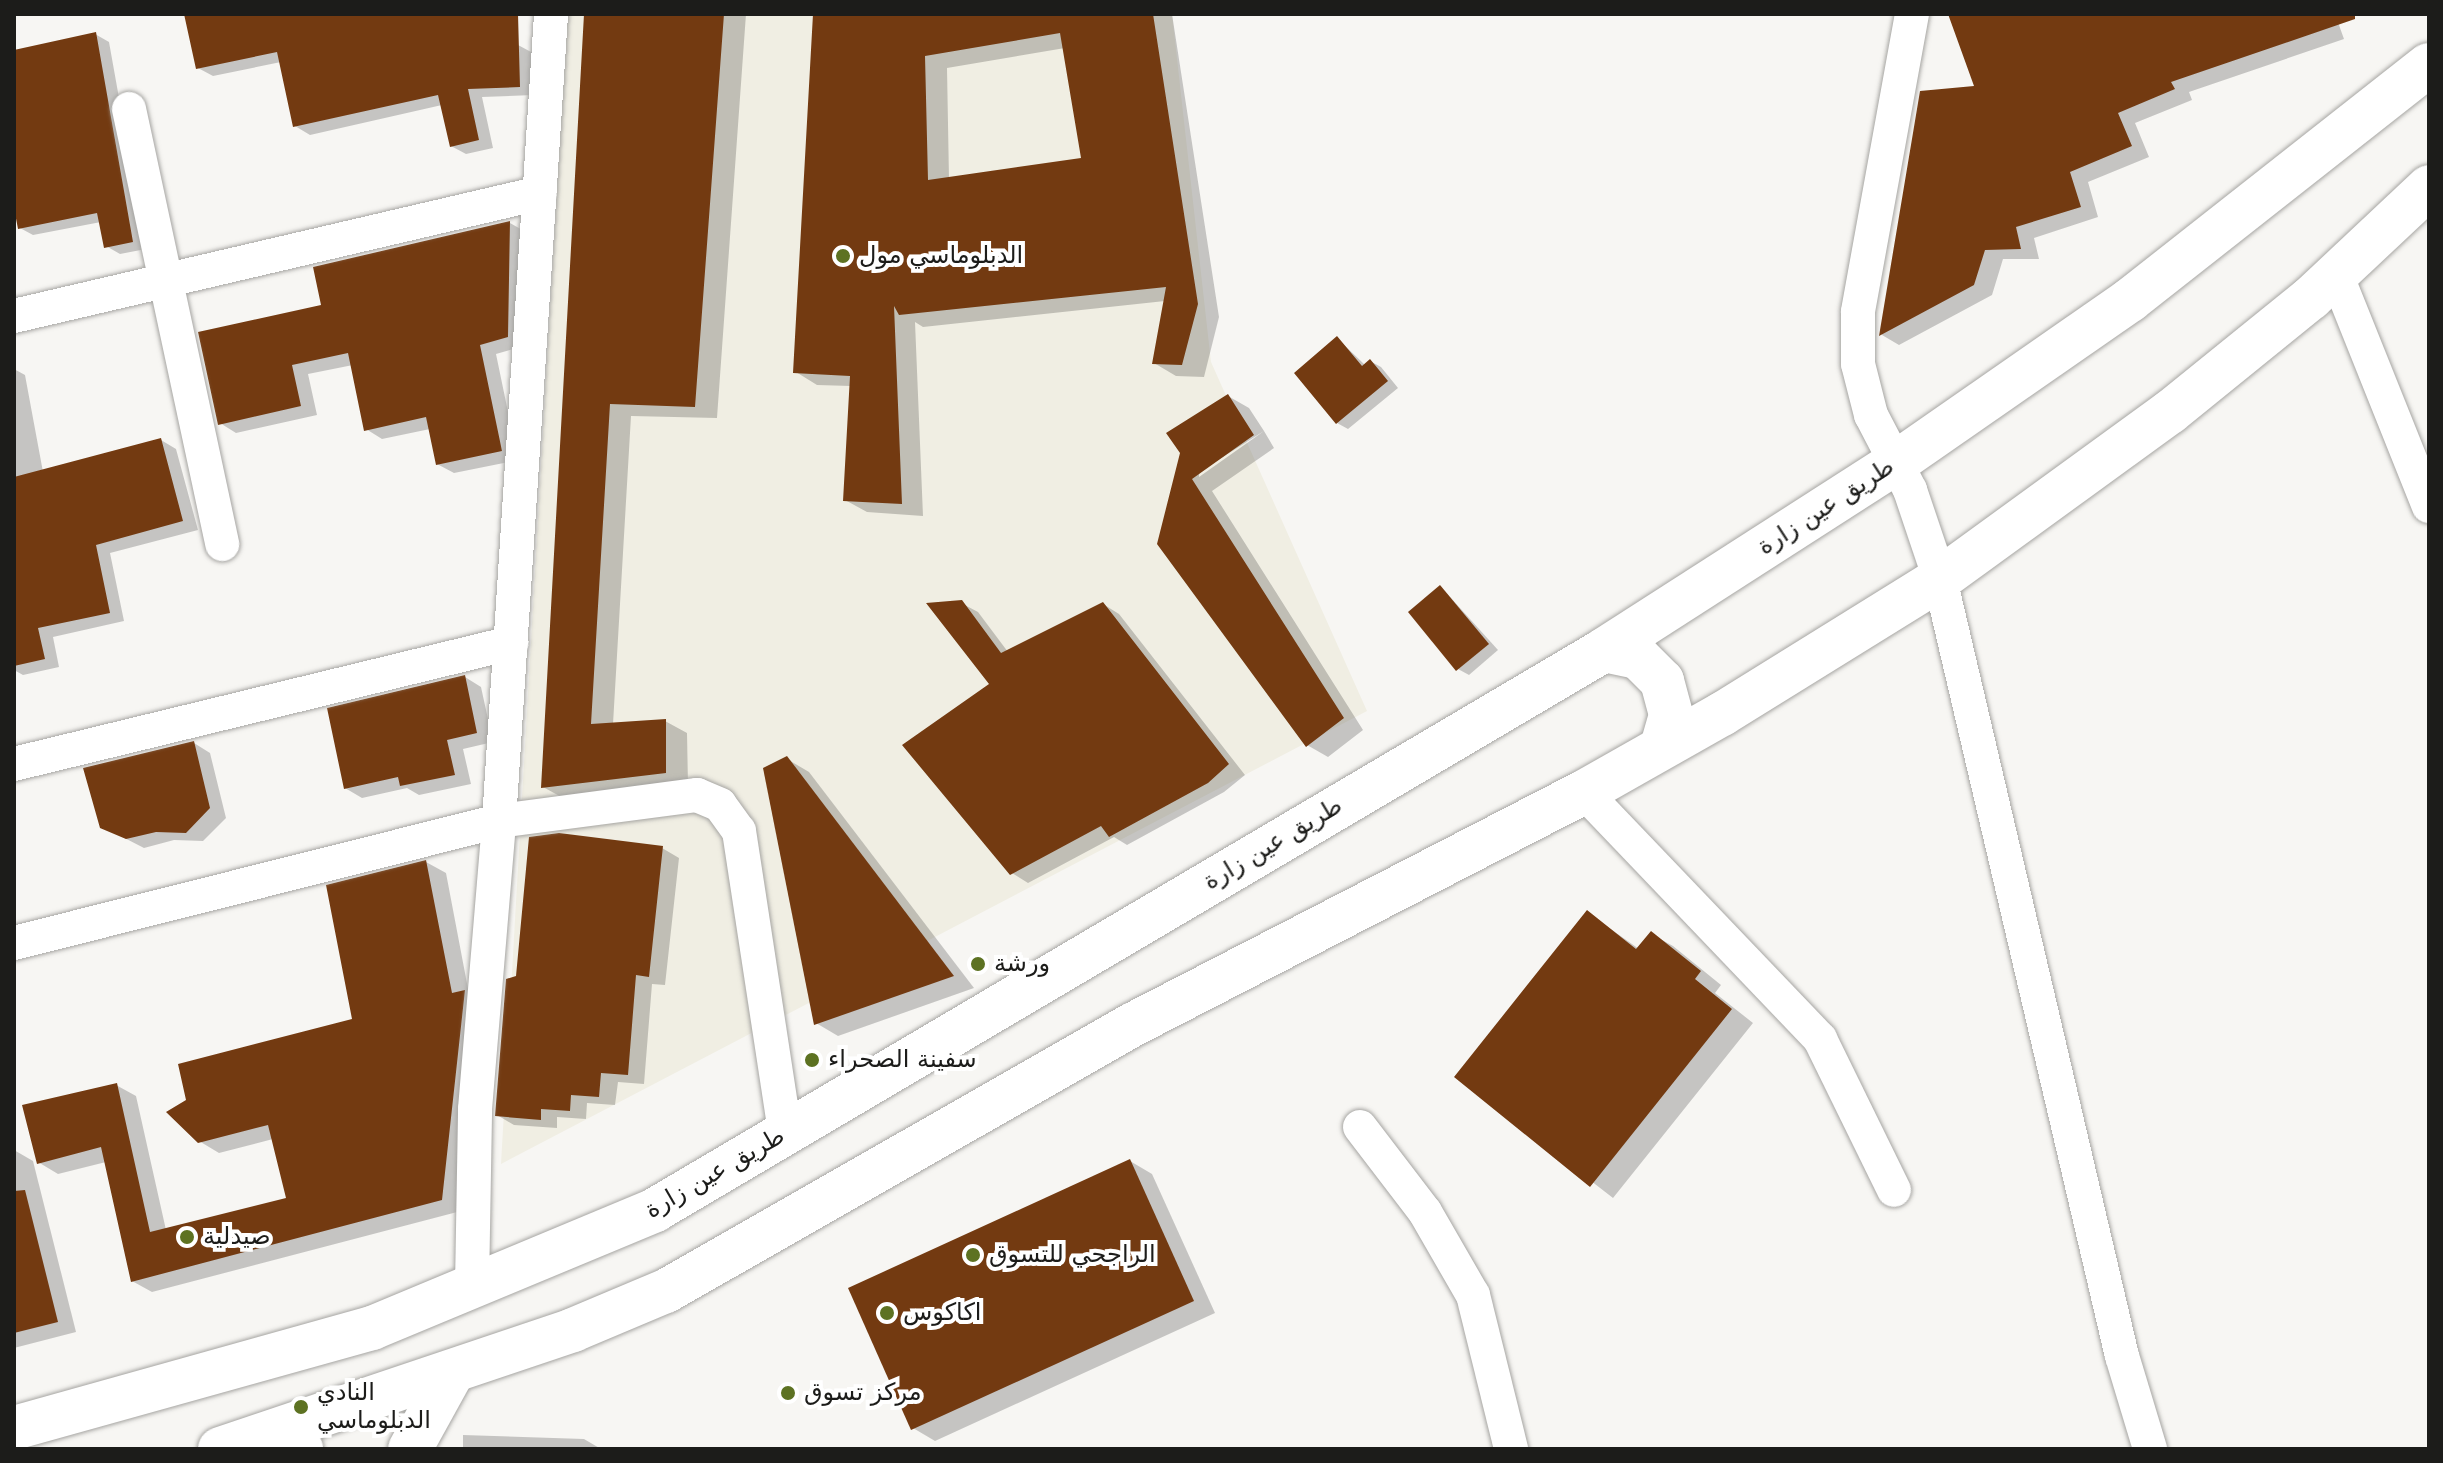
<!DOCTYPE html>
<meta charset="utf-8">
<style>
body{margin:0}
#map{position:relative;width:2443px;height:1463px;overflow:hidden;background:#f7f6f3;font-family:"DejaVu Sans","Noto Sans Arabic",sans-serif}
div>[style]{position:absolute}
.built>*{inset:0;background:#f0eee3}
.shadow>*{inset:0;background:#0003}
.building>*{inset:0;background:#733a11}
.roads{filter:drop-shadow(0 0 2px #a6a5a2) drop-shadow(0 0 2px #a6a5a2)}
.minor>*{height:34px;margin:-17px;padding:0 17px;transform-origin:17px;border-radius:17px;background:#fff}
.secondary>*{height:44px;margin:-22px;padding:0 22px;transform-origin:22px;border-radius:22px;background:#fff}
.primary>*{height:44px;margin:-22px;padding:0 22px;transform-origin:22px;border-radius:22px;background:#fff}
.dots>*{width:22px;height:22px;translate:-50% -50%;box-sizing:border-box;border:4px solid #fff;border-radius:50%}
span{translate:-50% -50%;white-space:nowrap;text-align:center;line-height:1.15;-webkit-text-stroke:8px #fff;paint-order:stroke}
.poi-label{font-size:24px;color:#1c1c1a}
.left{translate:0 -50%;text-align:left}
.street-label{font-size:24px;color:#1c1c1a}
.frame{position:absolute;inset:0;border:16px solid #1c1c1a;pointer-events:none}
</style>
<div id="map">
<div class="built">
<i style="clip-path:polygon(567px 14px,1172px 14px,1211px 362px,1367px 711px,501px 1164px)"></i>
</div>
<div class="shadow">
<i style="clip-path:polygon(186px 14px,507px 14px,518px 45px,533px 53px,534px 95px,482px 97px,493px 148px,466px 154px,451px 146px,442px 105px,310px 135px,295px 126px,281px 62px,213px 76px,198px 68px)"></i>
<i style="clip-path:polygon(586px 14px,746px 14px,717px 418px,631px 416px,613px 724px,665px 721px,687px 733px,688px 785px,565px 799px,543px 787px)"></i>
<i style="clip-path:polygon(evenodd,815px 14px,1172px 14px,1219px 317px,1204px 377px,1176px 376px,1154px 363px,1165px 301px,923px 327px,915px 322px,923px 516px,867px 512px,845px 500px,851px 386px,817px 385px,796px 372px,815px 14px,1065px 48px,1083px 160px,949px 179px,947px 68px,1065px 48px)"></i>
<i style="clip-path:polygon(1950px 14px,2335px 14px,2344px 39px,2189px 92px,2192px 100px,2135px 123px,2149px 157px,2088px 182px,2098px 217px,2034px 238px,2039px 259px,2003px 259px,1992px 295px,1899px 345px,1882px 335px,1922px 93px,1977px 88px)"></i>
<i style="clip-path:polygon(95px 34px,109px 42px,146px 249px,120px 254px,106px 246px,101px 222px,33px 235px,20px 228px,14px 197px,14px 52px)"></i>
<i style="clip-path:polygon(510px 223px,526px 232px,524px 346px,496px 354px,518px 460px,454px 473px,437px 464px,430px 429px,382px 439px,366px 429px,353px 365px,308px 374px,317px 415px,236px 433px,220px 423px,323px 306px)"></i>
<i style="clip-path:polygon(1338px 339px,1365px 365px,1370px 361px,1381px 367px,1398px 388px,1348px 429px,1337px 423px)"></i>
<i style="clip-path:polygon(14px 369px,25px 375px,43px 472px,161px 440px,176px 449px,198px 530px,110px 553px,124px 621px,53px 637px,59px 667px,23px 675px,14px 670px)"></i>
<i style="clip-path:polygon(1228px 396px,1249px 408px,1264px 431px,1199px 472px,1199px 477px,1264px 431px,1274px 448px,1212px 491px,1363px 730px,1328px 757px,1307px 745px,1159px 543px)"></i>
<i style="clip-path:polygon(1441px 587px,1498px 650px,1469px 675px,1458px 669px)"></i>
<i style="clip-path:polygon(961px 603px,978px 612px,1008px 652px,1103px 604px,1119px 614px,1245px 775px,1224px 792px,1127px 845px,1114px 837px,1028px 883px,1012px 873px,992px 684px)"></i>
<i style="clip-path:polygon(465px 677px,481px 687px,493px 742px,463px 749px,471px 784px,419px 795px,407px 788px,362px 798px,345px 788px)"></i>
<i style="clip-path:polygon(194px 743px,210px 753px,226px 818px,203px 841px,174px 840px,144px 848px,101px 826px)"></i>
<i style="clip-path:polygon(787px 759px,809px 772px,974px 988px,838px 1036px,816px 1023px)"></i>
<i style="clip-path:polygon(662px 848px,679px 858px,665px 985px,652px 984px,644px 1084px,618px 1082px,615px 1105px,587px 1103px,586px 1119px,557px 1117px,557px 1128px,514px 1125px,497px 1115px,518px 978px)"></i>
<i style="clip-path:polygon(426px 862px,446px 873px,469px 994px,461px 1211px,152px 1292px,132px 1281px,106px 1162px,58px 1174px,38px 1162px,116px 1085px,136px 1096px,166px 1230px,289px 1199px,273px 1139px,219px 1153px,199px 1141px,354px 1020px)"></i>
<i style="clip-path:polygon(1588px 913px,1639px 949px,1651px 934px,1673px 946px,1721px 985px,1715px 993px,1753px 1023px,1613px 1198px,1457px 1077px)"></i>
<i style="clip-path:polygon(14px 1150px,33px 1161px,76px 1332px,14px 1348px)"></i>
<i style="clip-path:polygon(1130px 1161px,1152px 1174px,1215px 1313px,935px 1441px,913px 1428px)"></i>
<i style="clip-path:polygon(463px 1435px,584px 1439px,601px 1449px,463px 1449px)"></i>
</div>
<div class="building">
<i style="clip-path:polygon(184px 14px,518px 14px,520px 87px,468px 89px,479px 140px,450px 147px,438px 95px,293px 127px,277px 52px,196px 69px)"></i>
<i style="clip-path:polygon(584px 14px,724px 14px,695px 407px,610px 404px,591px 724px,666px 719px,666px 773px,541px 788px)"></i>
<i style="clip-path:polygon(evenodd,813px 14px,1153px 14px,1198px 304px,1182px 365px,1152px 364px,1166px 287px,899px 315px,894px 306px,902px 504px,843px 501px,850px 376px,793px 373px,813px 14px,1060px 33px,1081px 158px,928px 180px,925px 56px,1060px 33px)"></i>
<i style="clip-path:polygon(1948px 14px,2355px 14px,2355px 19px,2171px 82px,2175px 89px,2118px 113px,2132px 146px,2070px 172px,2081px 207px,2016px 227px,2021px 249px,1985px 250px,1974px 285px,1879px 336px,1920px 91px,1974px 86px)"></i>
<i style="clip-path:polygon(96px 32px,133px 242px,104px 248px,97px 213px,18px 229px,14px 208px,14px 50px)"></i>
<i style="clip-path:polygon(510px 221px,508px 337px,480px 345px,502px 451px,436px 465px,426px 417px,364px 431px,348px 353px,292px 365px,301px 406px,218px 425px,198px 332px,321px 305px,313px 267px)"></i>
<i style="clip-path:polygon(1337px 336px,1362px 366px,1370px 359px,1388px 381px,1336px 424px,1294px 373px)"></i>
<i style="clip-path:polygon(1228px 394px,1254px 435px,1192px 479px,1344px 718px,1306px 747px,1157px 544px,1180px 453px,1166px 433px)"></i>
<i style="clip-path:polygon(161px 438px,183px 521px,96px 545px,110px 613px,38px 628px,45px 659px,14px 666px,14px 477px)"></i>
<i style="clip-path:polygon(1440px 585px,1489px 644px,1456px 671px,1408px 612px)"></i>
<i style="clip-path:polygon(962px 600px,1001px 653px,1103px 602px,1229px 764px,1208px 783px,1109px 837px,1101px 826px,1010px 875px,902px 745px,989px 684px,926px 603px)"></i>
<i style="clip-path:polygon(465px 675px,477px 733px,447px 740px,455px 775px,400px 786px,398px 777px,344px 789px,327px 708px)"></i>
<i style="clip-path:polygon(194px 741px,210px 808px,186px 833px,156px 832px,126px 839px,100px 828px,83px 768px)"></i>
<i style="clip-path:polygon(787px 756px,954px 976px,814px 1025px,763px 768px)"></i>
<i style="clip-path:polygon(559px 833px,663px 846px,649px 977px,636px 975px,628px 1075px,601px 1073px,599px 1097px,571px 1095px,570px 1111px,541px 1109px,541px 1120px,495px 1116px,506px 979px,516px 976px,529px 837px)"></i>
<i style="clip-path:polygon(426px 860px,452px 993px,465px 990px,442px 1200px,131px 1282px,101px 1147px,37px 1164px,22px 1105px,117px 1083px,150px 1232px,286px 1198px,268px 1125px,198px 1143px,166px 1112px,186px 1100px,178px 1064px,352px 1019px,326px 885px)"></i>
<i style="clip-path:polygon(1587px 910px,1636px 949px,1651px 931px,1701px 971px,1695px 979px,1732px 1009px,1590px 1187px,1454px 1077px)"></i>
<i style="clip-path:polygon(1130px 1159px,1194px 1301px,911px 1430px,848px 1288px)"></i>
<i style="clip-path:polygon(25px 1190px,58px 1322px,14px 1333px,14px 1191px)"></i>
</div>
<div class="roads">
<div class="minor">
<i style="left:1912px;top:14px;width:303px;rotate:100.3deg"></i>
<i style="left:1858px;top:312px;width:52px;rotate:90deg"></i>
<i style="left:1858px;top:364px;width:53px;rotate:75.7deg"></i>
<i style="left:1871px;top:415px;width:85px;rotate:62.5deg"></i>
<i style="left:1910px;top:490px;width:94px;rotate:71.4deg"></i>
<i style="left:1940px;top:579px;width:798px;rotate:76.82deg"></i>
<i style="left:2122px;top:1356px;width:97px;rotate:73.2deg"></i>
<i style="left:129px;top:109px;width:445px;rotate:77.9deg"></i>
<i style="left:2336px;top:274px;width:250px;rotate:68.2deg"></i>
<i style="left:14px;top:316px;width:540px;rotate:-13.16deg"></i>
<i style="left:14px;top:764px;width:512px;rotate:-13.68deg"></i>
<i style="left:1584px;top:792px;width:342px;rotate:46.3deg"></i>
<i style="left:1820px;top:1039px;width:168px;rotate:63.9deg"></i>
<i style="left:14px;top:943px;width:500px;rotate:-14.12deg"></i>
<i style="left:499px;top:821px;width:200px;rotate:-7.5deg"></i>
<i style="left:697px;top:795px;width:25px;rotate:23deg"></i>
<i style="left:720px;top:805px;width:32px;rotate:54deg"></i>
<i style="left:739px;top:831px;width:304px;rotate:81.3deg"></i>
<i style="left:1360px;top:1127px;width:107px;rotate:52.6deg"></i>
<i style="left:1425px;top:1212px;width:96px;rotate:60deg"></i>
<i style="left:1473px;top:1295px;width:159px;rotate:76.1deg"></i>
<i style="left:472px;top:1286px;width:177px;rotate:-89deg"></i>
<i style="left:475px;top:1109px;width:289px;rotate:-85.2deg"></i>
<i style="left:499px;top:821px;width:809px;rotate:-86.31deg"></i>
</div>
<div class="secondary">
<i style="left:254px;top:1440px;width:48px;rotate:10.8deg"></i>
<i style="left:410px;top:1449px;width:87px;rotate:-61.1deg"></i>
</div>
<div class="primary">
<i style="left:1604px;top:650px;width:35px;rotate:12deg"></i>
<i style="left:1638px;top:657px;width:34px;rotate:45deg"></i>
<i style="left:1662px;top:681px;width:35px;rotate:75deg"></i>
<i style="left:1671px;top:715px;width:33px;rotate:106deg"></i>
<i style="left:14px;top:1428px;width:372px;rotate:-15.6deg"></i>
<i style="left:372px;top:1328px;width:307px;rotate:-22.6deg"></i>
<i style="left:655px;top:1210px;width:1102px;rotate:-30.54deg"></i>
<i style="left:1604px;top:650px;width:348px;rotate:-32.7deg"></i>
<i style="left:1897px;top:462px;width:284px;rotate:-34.8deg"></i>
<i style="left:2130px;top:300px;width:380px;rotate:-38.2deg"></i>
<i style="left:220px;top:1449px;width:373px;rotate:-18.6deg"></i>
<i style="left:573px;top:1330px;width:101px;rotate:-22.8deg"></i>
<i style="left:666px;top:1291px;width:537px;rotate:-29.72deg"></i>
<i style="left:1132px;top:1025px;width:509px;rotate:-27.27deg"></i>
<i style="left:1584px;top:792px;width:159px;rotate:-29.5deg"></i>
<i style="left:1722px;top:714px;width:256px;rotate:-31.8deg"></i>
<i style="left:1940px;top:579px;width:284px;rotate:-36deg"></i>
<i style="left:2170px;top:412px;width:181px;rotate:-39deg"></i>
<i style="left:2311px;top:298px;width:162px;rotate:-43.2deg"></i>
</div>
</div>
<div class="dots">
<i style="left:843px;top:256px;background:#5d7222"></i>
<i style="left:978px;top:964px;background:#5d7222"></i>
<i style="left:812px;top:1060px;background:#5d7222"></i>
<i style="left:187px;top:1237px;background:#5d7222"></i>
<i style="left:973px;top:1255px;background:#5d7222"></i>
<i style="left:887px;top:1313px;background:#5d7222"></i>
<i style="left:788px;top:1393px;background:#5d7222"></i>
<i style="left:301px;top:1407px;background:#5d7222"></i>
</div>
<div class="poi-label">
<span class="left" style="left:859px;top:256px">الدبلوماسي مول</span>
<span class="left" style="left:994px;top:964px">ورشة</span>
<span class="left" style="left:828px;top:1060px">سفينة الصحراء</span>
<span class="left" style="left:203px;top:1237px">صيدلية</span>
<span class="left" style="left:989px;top:1255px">الراجحي للتسوق</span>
<span class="left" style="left:903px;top:1313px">اكاكوس</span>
<span class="left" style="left:317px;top:1407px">النادي<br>الدبلوماسي</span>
<span class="left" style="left:804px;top:1393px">مركز تسوق</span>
</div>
<div class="street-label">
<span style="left:1826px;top:507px;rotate:-33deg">طريق عين زارة</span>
<span style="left:1273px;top:844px;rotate:-31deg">طريق عين زارة</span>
<span style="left:715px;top:1173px;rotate:-30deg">طريق عين زارة</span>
</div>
<div class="frame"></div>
</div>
